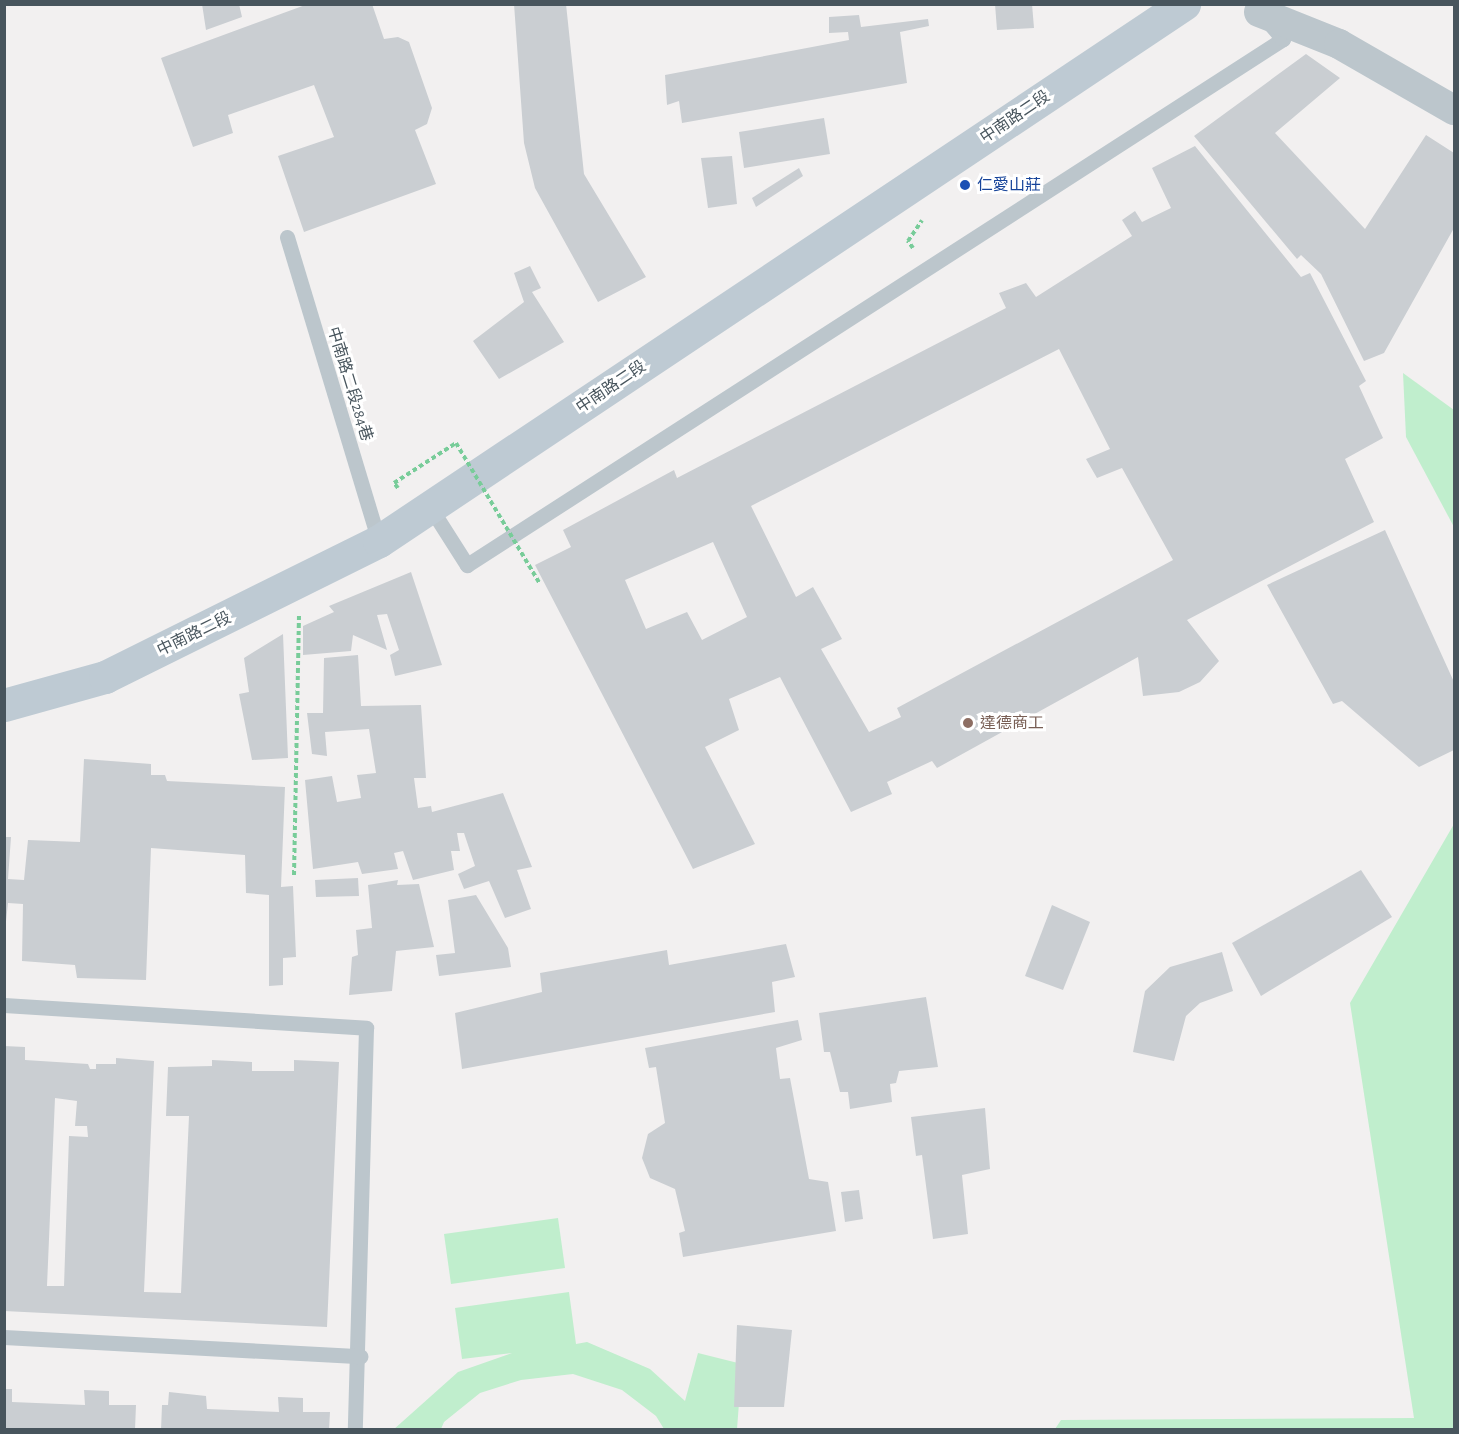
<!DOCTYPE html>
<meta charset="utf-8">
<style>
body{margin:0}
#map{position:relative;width:1459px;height:1434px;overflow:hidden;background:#f2f0f0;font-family:"Alegreya Sans","Noto Sans TC",sans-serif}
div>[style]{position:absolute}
.green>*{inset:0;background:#c0eecd}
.building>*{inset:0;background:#caced2}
.path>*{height:4px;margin-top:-2px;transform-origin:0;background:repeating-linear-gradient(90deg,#78cc99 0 4.5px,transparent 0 7.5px)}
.lane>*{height:15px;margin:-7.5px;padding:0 7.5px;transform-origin:7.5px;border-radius:7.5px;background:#bcc6cc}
.street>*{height:30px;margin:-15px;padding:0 15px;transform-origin:15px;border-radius:15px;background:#bcc6cc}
.secondary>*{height:33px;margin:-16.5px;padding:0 16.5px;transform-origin:16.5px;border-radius:16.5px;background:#becad3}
.path-bridge>*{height:4px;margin-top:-2px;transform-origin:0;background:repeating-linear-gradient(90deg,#78cc99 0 4.5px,transparent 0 7.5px)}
.dots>*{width:16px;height:16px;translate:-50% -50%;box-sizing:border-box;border:3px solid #fff;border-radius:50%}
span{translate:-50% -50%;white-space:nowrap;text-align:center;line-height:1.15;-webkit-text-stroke:6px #fff;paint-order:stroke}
.street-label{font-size:16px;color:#48555d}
.transit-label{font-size:16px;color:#164399}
.left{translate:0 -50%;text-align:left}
.education-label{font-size:16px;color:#785e54}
.frame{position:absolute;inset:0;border:6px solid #48555d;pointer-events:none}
</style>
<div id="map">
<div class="green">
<i style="clip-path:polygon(1403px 373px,1454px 410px,1454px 527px,1406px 437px)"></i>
<i style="clip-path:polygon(1454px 824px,1454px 1429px,1055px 1429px,1061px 1420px,1414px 1418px,1350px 1003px)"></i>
<i style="clip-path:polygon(558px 1218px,565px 1268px,451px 1284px,444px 1234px)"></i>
<i style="clip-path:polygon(569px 1292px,576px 1344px,587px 1342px,650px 1369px,685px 1401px,698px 1353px,742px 1364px,737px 1429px,664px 1429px,656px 1416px,622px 1390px,573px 1374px,521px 1380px,480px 1393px,444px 1422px,441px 1429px,393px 1430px,458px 1372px,512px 1353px,462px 1359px,455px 1308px)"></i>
</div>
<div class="building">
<i style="clip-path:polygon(202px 4px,239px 4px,242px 17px,206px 30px)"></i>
<i style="clip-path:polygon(308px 4px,372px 4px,384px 39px,398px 37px,409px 42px,432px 108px,427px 124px,415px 130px,436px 184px,304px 232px,278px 156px,334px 137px,314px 85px,228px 115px,233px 133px,193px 147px,161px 58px)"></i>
<i style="clip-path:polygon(514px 4px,566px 4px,584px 174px,646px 277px,598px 302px,535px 188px,524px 143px)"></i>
<i style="clip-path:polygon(995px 4px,1032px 4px,1034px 28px,997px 30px)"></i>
<i style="clip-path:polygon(859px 15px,861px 27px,928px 19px,929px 26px,900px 32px,907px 83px,682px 123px,679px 101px,667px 105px,665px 75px,849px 40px,848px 32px,829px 33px,829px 17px)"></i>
<i style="clip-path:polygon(1306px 54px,1340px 78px,1275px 133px,1365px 229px,1426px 135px,1454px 153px,1454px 228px,1384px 353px,1364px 361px,1321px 274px,1301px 255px,1297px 259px,1194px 136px)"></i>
<i style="clip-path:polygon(824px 118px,830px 154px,744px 168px,739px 132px)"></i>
<i style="clip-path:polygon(evenodd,1195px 146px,1301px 277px,1310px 273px,1366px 381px,1359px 386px,1383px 438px,1345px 459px,1374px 522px,1187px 620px,1219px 661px,1200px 682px,1179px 692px,1143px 696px,1138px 657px,937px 768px,932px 761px,887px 782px,892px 794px,851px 812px,780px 677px,729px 699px,739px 730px,705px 747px,755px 844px,693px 869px,535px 565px,571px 547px,563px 530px,674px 470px,677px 478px,1006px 308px,999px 293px,1026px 283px,1036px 297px,1132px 236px,1122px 220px,1135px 211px,1142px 222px,1171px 208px,1152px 168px,1195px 146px,1059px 349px,1110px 449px,1086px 459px,1097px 478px,1122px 468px,1173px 560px,897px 708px,901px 717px,869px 732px,821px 649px,842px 639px,813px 587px,796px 597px,751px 506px,1059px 349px,1195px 146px,713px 542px,747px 617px,702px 640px,687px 612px,646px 629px,625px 580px,713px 542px)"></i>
<i style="clip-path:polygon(732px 156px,737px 204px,708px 208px,701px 158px)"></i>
<i style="clip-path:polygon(799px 168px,803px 176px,756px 207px,752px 198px)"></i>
<i style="clip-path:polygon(530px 266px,541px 288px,532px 292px,564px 342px,499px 379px,473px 341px,524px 302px,514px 273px)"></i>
<i style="clip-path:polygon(1385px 530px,1454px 682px,1454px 750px,1419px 767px,1342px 701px,1333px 704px,1267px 585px)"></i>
<i style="clip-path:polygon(411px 572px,442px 665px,395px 676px,390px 655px,399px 650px,387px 614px,377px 615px,387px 650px,353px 635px,351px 651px,303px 655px,303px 626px,334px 612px,329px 606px)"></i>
<i style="clip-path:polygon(283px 634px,288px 758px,252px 760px,239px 694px,249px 692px,244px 658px)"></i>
<i style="clip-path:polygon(358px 655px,361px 706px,421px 705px,426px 778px,414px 778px,418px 808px,431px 806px,432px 812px,503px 793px,532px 867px,517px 870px,531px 909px,505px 918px,489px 881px,464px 889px,458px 874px,475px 866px,464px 833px,457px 833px,460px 851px,451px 851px,454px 870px,413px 880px,403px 851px,394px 853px,398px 869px,362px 874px,358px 862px,313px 869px,305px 780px,332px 776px,337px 802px,361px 798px,357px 775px,376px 773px,369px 729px,325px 732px,327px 756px,312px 754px,307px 713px,323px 713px,324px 658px)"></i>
<i style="clip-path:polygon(84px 759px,151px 764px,151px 775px,165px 775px,167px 781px,285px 787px,281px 887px,293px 886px,296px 957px,283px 958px,283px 985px,269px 986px,269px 895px,246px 893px,245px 855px,151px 848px,146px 980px,77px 978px,75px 965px,22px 961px,23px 904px,8px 903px,4px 940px,4px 837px,11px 837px,8px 879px,24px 880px,28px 840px,80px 842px)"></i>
<i style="clip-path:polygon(1361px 870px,1392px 917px,1261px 996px,1232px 943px)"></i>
<i style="clip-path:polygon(358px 878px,359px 896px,316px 897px,315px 880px)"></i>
<i style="clip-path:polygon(398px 880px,397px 885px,419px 884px,434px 947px,396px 951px,392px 991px,349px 995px,352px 957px,358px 955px,356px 930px,372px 928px,368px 885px)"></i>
<i style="clip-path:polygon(476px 895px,508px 948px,511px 967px,439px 976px,436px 955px,455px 953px,448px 900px)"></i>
<i style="clip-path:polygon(1052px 905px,1090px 922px,1063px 990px,1025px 976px)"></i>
<i style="clip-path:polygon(786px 944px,795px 977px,772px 982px,775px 1012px,462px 1069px,455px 1013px,542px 992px,540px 973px,667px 950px,669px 965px)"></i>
<i style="clip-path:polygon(1222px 952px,1233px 991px,1200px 1003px,1186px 1016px,1174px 1061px,1133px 1052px,1145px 991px,1170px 967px)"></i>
<i style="clip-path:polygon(926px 997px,938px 1067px,899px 1071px,896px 1083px,890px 1084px,892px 1102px,850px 1109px,848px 1092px,840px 1092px,830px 1052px,824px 1052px,819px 1013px)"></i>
<i style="clip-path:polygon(798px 1020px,802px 1040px,776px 1048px,780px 1079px,790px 1078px,809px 1179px,828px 1182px,836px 1231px,683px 1257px,679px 1233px,685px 1231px,675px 1189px,650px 1178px,642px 1158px,648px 1134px,665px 1123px,656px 1067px,649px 1068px,645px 1048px)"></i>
<i style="clip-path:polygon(evenodd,4px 1046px,25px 1047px,25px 1060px,88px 1064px,90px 1069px,96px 1069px,96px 1064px,116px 1064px,116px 1058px,154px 1061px,144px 1292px,181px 1293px,189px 1116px,166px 1116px,168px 1067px,212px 1066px,212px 1060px,252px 1062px,252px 1071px,294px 1071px,294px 1060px,339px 1062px,327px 1327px,4px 1311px,4px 1046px,55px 1098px,77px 1101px,75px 1126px,87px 1126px,88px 1137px,69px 1136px,64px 1286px,47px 1286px,55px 1098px)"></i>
<i style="clip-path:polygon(985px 1108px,990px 1169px,962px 1175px,968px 1234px,933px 1239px,922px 1155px,916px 1156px,911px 1117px)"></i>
<i style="clip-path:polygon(859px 1190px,863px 1219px,845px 1222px,841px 1192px)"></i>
<i style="clip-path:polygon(737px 1325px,792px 1330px,784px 1407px,734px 1407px)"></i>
<i style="clip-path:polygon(4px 1389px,12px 1389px,12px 1402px,85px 1405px,84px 1390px,109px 1391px,109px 1405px,136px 1405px,135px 1430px,4px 1430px)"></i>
<i style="clip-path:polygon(169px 1392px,206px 1396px,207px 1409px,279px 1412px,278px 1397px,303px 1398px,303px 1412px,330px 1412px,329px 1430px,161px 1430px,162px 1405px,168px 1405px)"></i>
</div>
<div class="path">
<i style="left:913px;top:248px;width:9px;rotate:-126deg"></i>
<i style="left:908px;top:241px;width:25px;rotate:-56deg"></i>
<i style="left:398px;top:488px;width:6px;rotate:-129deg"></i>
<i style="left:394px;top:483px;width:74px;rotate:-32.8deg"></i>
<i style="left:294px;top:875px;width:259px;rotate:-88.9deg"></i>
</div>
<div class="lane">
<i style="left:287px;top:237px;width:318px;rotate:73.2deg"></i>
<i style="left:430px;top:507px;width:69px;rotate:57.5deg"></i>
<i style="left:467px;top:565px;width:971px;rotate:-32.81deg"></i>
<i style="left:1283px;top:39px;width:23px;rotate:-131deg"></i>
<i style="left:4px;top:1005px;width:363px;rotate:3.6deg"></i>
<i style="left:366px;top:1028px;width:402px;rotate:91.6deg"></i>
<i style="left:4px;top:1337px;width:357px;rotate:3.1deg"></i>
</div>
<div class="street">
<i style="left:1259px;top:12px;width:86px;rotate:21.8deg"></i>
<i style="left:1339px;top:44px;width:133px;rotate:29.9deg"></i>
</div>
<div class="secondary">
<i style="left:4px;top:705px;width:105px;rotate:-15.5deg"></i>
<i style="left:105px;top:677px;width:306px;rotate:-26.4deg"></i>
<i style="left:379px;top:541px;width:968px;rotate:-33.71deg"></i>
</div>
<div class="path-bridge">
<i style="left:456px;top:443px;width:162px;rotate:59.2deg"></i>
</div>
<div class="dots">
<i style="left:965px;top:185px;background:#1a4fb4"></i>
<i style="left:968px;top:723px;background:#8d6e63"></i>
</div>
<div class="street-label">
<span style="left:1015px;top:117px;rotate:-34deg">中南路二段</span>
<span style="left:350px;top:384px;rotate:73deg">中南路二段284巷</span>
<span style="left:611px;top:387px;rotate:-34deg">中南路二段</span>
<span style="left:194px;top:634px;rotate:-26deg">中南路二段</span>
</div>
<div class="transit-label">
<span class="left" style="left:977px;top:185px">仁愛山莊</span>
</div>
<div class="education-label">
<span class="left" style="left:980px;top:723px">達德商工</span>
</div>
<div class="frame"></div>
</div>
